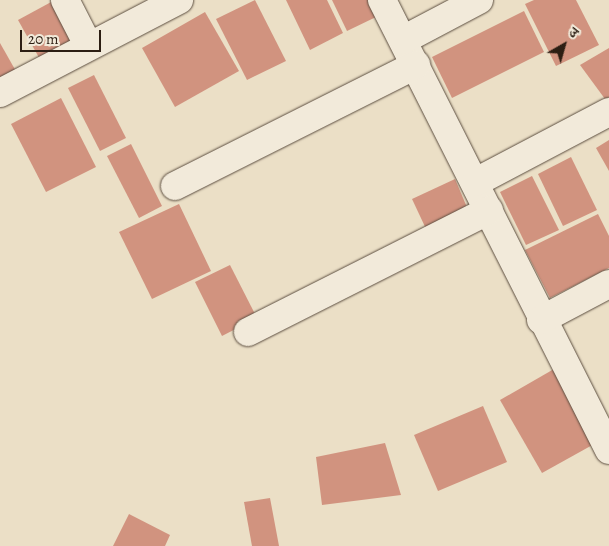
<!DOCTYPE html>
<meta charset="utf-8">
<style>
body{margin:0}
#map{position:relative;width:609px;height:546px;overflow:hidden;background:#ebdfc6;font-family:Alegreya,"Noto Serif Devanagari",serif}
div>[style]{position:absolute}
.building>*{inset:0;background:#d1937f}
.roads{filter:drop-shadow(0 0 1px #5c4e40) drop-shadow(0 0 1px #5c4e40)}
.minor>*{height:28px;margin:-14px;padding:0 14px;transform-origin:14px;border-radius:14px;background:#f2eada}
span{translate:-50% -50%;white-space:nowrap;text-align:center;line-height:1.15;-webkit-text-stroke:4px #f2eada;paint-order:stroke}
.north{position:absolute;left:539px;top:20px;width:50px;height:50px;-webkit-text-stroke:4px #f2eada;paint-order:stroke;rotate:38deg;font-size:14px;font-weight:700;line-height:20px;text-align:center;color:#2c1e13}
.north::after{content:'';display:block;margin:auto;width:18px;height:22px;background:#2c1e13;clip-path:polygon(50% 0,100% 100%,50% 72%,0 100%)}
.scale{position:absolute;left:20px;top:30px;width:81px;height:22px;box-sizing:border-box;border:2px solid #2c1e13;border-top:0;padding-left:6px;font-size:15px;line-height:18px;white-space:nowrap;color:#2c1e13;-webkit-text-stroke:4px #f2eada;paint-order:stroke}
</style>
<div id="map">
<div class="building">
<i style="clip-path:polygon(255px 0,286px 61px,247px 80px,216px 19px)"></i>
<i style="clip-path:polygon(286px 0,327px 0,343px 33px,310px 50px)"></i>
<i style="clip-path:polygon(332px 0,368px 0,376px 17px,347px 31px)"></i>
<i style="clip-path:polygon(534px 0,576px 0,599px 45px,556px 66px,525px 4px)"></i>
<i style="clip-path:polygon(53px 1px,77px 44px,42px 63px,18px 20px)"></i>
<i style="clip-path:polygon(524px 11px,544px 52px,452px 98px,432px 57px)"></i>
<i style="clip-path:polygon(205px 12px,239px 71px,175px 107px,142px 48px)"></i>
<i style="clip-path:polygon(0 43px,17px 73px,0 83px)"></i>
<i style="clip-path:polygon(609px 48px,609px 97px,605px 99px,580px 65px)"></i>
<i style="clip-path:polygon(94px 75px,126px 138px,100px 151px,68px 88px)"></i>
<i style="clip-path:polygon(61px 98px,96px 167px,46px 192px,11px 124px)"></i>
<i style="clip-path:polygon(609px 140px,609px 171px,596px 148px)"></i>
<i style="clip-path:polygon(131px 144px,162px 206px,139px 218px,107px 156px)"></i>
<i style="clip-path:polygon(571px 157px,597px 210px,563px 226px,538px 174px)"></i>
<i style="clip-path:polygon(532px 176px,559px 230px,526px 245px,500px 192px)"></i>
<i style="clip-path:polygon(455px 179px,469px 212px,427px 231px,412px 199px)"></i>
<i style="clip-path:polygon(179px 204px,211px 271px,152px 299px,119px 232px)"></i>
<i style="clip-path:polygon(598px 214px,609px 236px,609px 268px,550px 298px,525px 250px)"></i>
<i style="clip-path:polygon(230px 265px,257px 318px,222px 336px,195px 282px)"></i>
<i style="clip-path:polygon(554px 369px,596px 443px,542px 473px,500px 400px)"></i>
<i style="clip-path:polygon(483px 406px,507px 462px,438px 491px,414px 435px)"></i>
<i style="clip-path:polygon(385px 443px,401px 495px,322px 505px,316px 457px)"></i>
<i style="clip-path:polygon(270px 498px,279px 546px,252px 546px,244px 502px)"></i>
<i style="clip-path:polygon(129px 514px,170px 535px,165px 546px,113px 546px)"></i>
</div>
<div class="roads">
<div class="minor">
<i style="left:65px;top:0;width:51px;rotate:62.9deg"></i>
<i style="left:382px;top:0;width:504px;rotate:63.23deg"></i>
<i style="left:403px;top:40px;width:86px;rotate:-27.8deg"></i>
<i style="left:0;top:93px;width:202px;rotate:-27.5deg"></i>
<i style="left:476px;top:182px;width:150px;rotate:-27.8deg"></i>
<i style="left:175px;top:186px;width:270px;rotate:-26.7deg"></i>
<i style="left:541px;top:320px;width:77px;rotate:-27.9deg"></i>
<i style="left:248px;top:332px;width:270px;rotate:-26.8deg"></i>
</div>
</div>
<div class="north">उ</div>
<div class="scale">20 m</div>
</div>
